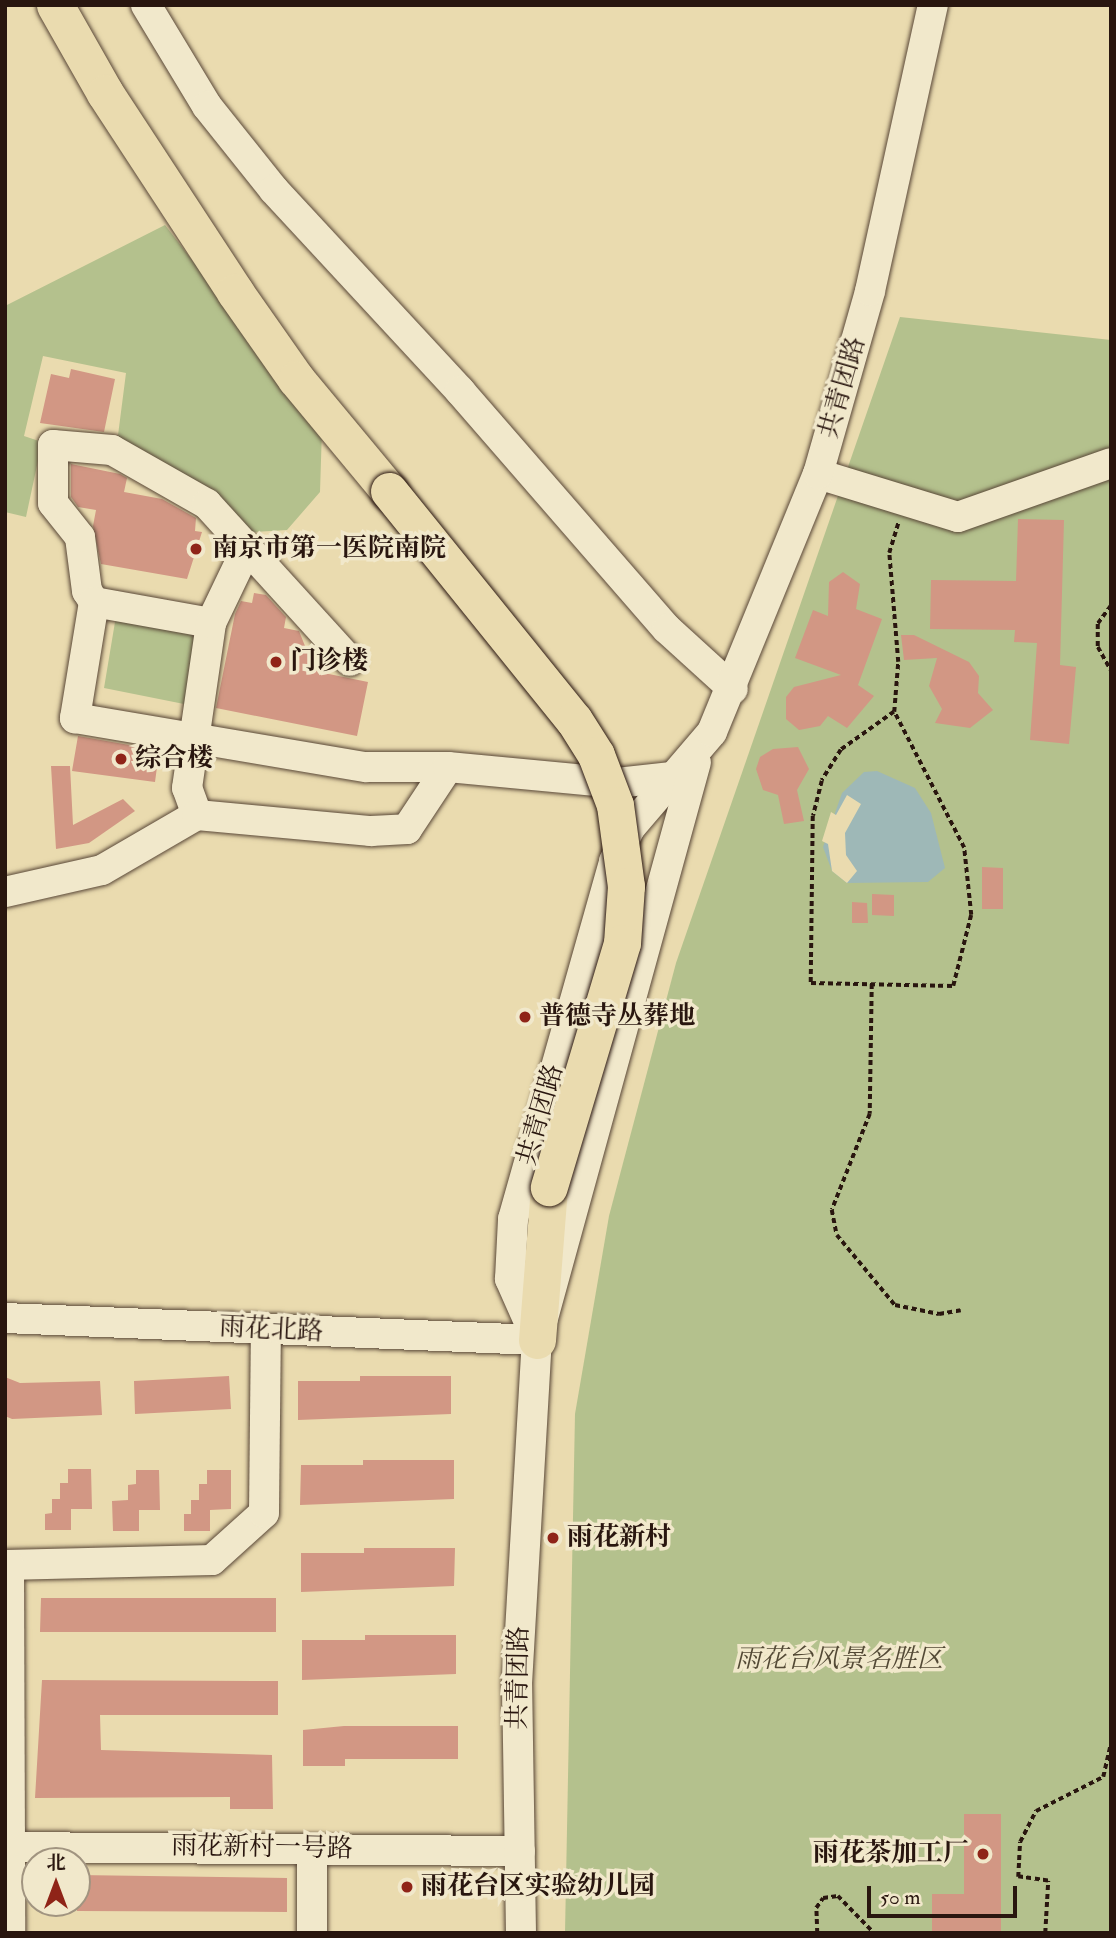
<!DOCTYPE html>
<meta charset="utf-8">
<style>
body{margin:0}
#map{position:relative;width:1116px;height:1938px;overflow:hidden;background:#eadbaf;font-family:"IM FELL Double Pica","Noto Serif SC",serif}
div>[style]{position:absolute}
.green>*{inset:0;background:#b4c18d}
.water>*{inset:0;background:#9eb8b7}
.pier>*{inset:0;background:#eadbaf}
.building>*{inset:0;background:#d29784}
.path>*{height:3.5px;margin-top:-1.75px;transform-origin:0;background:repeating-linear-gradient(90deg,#29160f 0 5px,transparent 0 8.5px)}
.roads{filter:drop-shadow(0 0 2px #594737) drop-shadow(0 0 2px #594737)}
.minor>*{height:30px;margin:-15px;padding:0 15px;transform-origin:15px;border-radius:15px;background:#f1e8cb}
.major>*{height:37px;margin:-18.5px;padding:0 18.5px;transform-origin:18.5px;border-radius:18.5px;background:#eadbaf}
.bridges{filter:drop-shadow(0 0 2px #29160f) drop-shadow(0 0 2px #29160f)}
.major-bridge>*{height:37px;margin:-18.5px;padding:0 18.5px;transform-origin:18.5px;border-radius:18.5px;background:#eadbaf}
.dots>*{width:19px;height:19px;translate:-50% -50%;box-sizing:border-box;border:4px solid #f1e8cb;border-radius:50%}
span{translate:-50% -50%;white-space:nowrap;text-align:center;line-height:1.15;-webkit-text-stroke:7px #f1e8cb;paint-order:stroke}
.street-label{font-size:26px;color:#29160f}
.poi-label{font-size:26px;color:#29160f;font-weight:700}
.left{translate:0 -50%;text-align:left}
.right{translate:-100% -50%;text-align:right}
.park-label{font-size:26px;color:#534935;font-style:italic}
.frame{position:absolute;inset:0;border:7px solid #29160f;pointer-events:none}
.north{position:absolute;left:21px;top:1847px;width:70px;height:70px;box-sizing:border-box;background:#f1e8cb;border:2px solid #a19480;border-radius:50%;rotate:0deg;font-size:19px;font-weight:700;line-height:28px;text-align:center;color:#29160f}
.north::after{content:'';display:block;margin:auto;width:24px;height:32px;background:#8f2418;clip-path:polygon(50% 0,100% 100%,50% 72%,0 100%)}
.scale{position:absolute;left:867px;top:1886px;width:150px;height:32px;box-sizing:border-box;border:4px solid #29160f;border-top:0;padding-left:9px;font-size:21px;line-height:24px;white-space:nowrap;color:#29160f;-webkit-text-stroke:5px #f1e8cb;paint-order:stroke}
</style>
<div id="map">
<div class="green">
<i style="clip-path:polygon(165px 225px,322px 429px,320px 492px,287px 530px,253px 532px,117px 443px,126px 373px,43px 356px,24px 436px,42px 442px,26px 517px,5px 512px,5px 306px)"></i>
<i style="clip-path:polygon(900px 317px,1111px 340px,1111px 1933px,565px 1933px,575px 1414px,609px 1216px,676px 963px)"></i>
<i style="clip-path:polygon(116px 616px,190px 632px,198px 642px,189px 705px,104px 688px)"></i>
</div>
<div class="water">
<i style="clip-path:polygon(877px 771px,915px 788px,931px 813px,945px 868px,928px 882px,847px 883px,832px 871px,823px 847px,842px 793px,864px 772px)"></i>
</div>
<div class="pier">
<i style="clip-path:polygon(847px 795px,861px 804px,845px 833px,846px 855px,857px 871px,847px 883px,832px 871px,828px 844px,822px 841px,831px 812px,836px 815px)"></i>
</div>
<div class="building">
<i style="clip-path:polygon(71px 369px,115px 379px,104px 432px,40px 423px,51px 374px,69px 378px)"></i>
<i style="clip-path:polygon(71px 464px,120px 474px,127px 478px,124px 492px,162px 499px,196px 518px,195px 531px,202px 532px,187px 579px,101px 564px,93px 526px,96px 510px,78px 507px,71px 497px)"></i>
<i style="clip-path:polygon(1018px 519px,1064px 520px,1060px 665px,1076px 667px,1069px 744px,1030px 740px,1037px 643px,1014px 642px,1015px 630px,930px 629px,931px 580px,1016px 581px)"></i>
<i style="clip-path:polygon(843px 572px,860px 584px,856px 609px,882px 619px,858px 685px,874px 696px,847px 728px,828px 716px,820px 726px,799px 730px,786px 719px,786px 697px,794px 687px,841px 675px,795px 658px,813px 610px,828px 616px,829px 582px)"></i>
<i style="clip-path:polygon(254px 593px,266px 595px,286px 617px,284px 628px,299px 631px,305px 646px,326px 661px,324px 673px,368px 682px,357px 736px,216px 708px,235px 614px,241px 601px,252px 603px)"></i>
<i style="clip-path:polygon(901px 635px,914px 635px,969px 662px,979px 676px,978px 693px,993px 710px,970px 728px,935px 723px,942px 709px,929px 686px,937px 658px,904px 660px)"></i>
<i style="clip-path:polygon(78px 736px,169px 752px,166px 769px,157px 767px,155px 782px,72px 771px)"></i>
<i style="clip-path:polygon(798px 747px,809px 769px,797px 790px,804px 821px,784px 824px,778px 795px,763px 790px,756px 769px,760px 757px,773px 749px)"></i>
<i style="clip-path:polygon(51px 766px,70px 766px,73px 825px,123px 799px,135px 811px,89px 843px,56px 849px)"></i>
<i style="clip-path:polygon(982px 867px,1003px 868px,1003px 909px,982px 909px)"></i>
<i style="clip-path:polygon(872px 894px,894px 895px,894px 916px,872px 915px)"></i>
<i style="clip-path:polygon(852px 902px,867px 903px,868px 923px,852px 923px)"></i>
<i style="clip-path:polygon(229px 1376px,231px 1409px,135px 1414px,134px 1381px)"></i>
<i style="clip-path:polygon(360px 1376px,451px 1376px,451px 1414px,298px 1420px,298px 1381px,360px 1381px)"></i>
<i style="clip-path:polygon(5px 1377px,20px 1383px,100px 1381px,102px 1415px,12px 1419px,5px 1416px)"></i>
<i style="clip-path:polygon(363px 1460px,454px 1460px,454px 1499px,300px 1505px,301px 1465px,363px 1465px)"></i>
<i style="clip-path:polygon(68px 1469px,91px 1469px,92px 1509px,71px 1509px,71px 1530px,45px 1530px,45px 1514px,52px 1513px,52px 1499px,60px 1499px,60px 1483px,68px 1483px)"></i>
<i style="clip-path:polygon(136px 1470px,159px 1470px,160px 1510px,139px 1510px,139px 1531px,113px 1531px,112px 1501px,128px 1500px,128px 1485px,136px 1484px)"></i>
<i style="clip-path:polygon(207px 1470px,231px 1470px,231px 1509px,210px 1510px,210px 1531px,184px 1531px,184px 1514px,191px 1514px,191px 1500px,199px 1500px,199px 1484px,207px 1484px)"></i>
<i style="clip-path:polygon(364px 1548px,455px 1548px,454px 1586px,301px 1592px,301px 1553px,364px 1553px)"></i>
<i style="clip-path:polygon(41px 1598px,276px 1598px,276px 1632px,40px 1632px)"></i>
<i style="clip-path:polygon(365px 1635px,456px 1635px,456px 1674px,302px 1680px,302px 1640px,365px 1640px)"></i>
<i style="clip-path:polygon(42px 1680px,278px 1681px,278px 1715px,100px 1715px,101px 1750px,272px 1755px,273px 1809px,230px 1809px,230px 1797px,35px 1798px)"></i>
<i style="clip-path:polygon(344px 1726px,458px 1726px,458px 1759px,345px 1759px,345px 1766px,303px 1766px,303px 1730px)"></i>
<i style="clip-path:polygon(964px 1814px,1001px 1814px,1001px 1933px,932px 1933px,932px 1894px,964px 1894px)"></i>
<i style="clip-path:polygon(77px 1875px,287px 1878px,287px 1912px,77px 1911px)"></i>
</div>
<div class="path">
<i style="left:1111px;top:606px;width:22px;rotate:126deg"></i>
<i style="left:1098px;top:624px;width:23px;rotate:90deg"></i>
<i style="left:1098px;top:647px;width:26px;rotate:61deg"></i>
<i style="left:894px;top:712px;width:65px;rotate:144.4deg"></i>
<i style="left:841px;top:750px;width:36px;rotate:122deg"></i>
<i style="left:822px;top:781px;width:36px;rotate:104deg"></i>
<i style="left:813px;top:816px;width:167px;rotate:90.7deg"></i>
<i style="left:811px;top:983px;width:142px;rotate:1.2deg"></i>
<i style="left:953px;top:986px;width:73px;rotate:-75.8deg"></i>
<i style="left:971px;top:915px;width:67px;rotate:-96deg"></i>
<i style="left:964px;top:848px;width:153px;rotate:-117.2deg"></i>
<i style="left:894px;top:712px;width:50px;rotate:-85.4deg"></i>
<i style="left:898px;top:662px;width:109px;rotate:-94.7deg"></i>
<i style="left:889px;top:553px;width:31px;rotate:-73deg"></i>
<i style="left:872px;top:984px;width:130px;rotate:90.9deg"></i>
<i style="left:870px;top:1114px;width:103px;rotate:111.6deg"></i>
<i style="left:832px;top:1210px;width:25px;rotate:79deg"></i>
<i style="left:837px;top:1235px;width:91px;rotate:50.4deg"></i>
<i style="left:895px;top:1305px;width:45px;rotate:11.6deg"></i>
<i style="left:939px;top:1314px;width:22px;rotate:-10deg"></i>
<i style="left:817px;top:1933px;width:25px;rotate:-92deg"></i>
<i style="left:816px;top:1908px;width:12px;rotate:-55deg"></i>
<i style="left:823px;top:1898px;width:15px;rotate:-8deg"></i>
<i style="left:838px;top:1896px;width:52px;rotate:45.8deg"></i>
<i style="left:1045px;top:1933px;width:52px;rotate:-86.7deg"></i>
<i style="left:1048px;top:1881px;width:30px;rotate:-172deg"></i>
<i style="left:1018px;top:1877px;width:35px;rotate:-87deg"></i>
<i style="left:1020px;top:1842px;width:35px;rotate:-63deg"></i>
<i style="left:1036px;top:1811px;width:75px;rotate:-26.9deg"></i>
<i style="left:1103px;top:1777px;width:36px;rotate:-77deg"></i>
</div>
<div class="roads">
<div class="minor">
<i style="left:146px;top:5px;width:118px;rotate:58.9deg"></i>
<i style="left:207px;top:106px;width:107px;rotate:51.4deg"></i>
<i style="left:274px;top:190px;width:274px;rotate:47.2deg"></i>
<i style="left:460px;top:391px;width:315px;rotate:49deg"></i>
<i style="left:667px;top:629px;width:89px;rotate:42.3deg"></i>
<i style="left:818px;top:474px;width:146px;rotate:17.1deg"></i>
<i style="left:958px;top:517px;width:162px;rotate:-19.4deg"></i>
<i style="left:94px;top:602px;width:13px;rotate:-122deg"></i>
<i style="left:87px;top:591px;width:54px;rotate:-97.4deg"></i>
<i style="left:80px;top:537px;width:43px;rotate:-128.5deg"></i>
<i style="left:53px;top:503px;width:58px;rotate:-90deg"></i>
<i style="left:53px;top:445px;width:59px;rotate:4.8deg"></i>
<i style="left:112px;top:450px;width:109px;rotate:29.6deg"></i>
<i style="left:207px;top:504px;width:212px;rotate:47.7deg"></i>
<i style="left:211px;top:623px;width:119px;rotate:-169.8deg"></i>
<i style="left:94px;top:602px;width:118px;rotate:99.3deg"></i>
<i style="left:75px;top:718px;width:295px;rotate:9.6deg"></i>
<i style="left:366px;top:767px;width:82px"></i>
<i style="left:197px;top:815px;width:29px;rotate:-110deg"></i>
<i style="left:187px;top:788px;width:167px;rotate:-81.7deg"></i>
<i style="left:211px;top:623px;width:81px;rotate:-64.4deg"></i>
<i style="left:5px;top:892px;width:99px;rotate:-12.8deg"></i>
<i style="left:102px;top:870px;width:110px;rotate:-30.1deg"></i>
<i style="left:197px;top:815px;width:175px;rotate:5.3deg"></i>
<i style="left:371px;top:831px;width:36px;rotate:-3deg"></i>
<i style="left:407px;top:829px;width:74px;rotate:-56.5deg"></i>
<i style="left:448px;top:767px;width:170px;rotate:5.4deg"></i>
<i style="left:617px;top:783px;width:62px;rotate:-6.4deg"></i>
<i style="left:5px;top:1318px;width:532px;rotate:2.37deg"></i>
<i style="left:537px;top:1340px;width:67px;rotate:-113.9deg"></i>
<i style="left:510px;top:1279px;width:60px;rotate:-87.1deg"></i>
<i style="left:513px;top:1219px;width:372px;rotate:-74.2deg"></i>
<i style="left:614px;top:861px;width:37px;rotate:-64deg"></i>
<i style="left:630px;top:828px;width:126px;rotate:-49.5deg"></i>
<i style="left:712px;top:732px;width:279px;rotate:-67.7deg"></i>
<i style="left:818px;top:474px;width:190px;rotate:-74.1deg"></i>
<i style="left:870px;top:291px;width:293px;rotate:-77.6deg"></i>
<i style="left:5px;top:1565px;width:207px;rotate:-1.4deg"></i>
<i style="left:212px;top:1560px;width:70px;rotate:-42.1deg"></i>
<i style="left:264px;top:1513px;width:183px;rotate:-89.4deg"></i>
<i style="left:9px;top:1565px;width:368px;rotate:89.8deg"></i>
<i style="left:5px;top:1847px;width:515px;rotate:0.45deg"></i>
<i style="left:312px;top:1933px;width:84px;rotate:-90deg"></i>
<i style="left:521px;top:1933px;width:249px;rotate:-90.9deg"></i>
<i style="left:517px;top:1684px;width:345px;rotate:-86.7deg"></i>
<i style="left:537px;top:1340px;width:599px;rotate:-74.62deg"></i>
</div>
<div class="major">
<i style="left:55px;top:5px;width:101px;rotate:60.4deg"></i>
<i style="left:105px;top:93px;width:238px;rotate:56.8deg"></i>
<i style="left:235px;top:292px;width:106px;rotate:55deg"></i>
<i style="left:296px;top:379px;width:146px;rotate:50.3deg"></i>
<i style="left:537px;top:1340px;width:153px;rotate:-85.5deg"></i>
</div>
</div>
<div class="bridges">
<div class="major-bridge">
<i style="left:389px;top:491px;width:294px;rotate:51.1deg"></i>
<i style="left:574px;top:720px;width:41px;rotate:57.8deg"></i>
<i style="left:596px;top:755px;width:53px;rotate:69.2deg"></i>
<i style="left:615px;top:805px;width:82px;rotate:82.3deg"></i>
<i style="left:626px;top:886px;width:57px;rotate:94deg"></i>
<i style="left:622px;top:943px;width:255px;rotate:106.7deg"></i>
</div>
</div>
<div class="dots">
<i style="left:196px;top:549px;background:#8f2418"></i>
<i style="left:276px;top:662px;background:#8f2418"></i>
<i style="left:121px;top:759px;background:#8f2418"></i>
<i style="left:525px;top:1017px;background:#8f2418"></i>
<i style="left:553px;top:1538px;background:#8f2418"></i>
<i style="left:983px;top:1854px;background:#8f2418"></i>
<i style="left:407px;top:1887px;background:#8f2418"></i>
</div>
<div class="street-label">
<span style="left:843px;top:388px;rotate:-74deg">共青团路</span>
<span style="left:541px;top:1115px;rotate:-74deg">共青团路</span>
<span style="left:271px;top:1330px;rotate:3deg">雨花北路</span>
<span style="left:519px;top:1678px;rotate:-89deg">共青团路</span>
<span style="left:262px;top:1848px;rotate:1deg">雨花新村一号路</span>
</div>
<div class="poi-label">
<span class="left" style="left:212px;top:549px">南京市第一医院南院</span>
<span class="left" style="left:290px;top:662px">门诊楼</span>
<span class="left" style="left:135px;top:759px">综合楼</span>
<span class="left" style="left:539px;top:1017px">普德寺丛葬地</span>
<span class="left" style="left:567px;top:1538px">雨花新村</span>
<span class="right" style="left:969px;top:1854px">雨花茶加工厂</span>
<span class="left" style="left:421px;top:1887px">雨花台区实验幼儿园</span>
</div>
<div class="park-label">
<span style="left:839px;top:1660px">雨花台风景名胜区</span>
</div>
<div class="frame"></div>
<div class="north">北</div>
<div class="scale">50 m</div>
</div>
